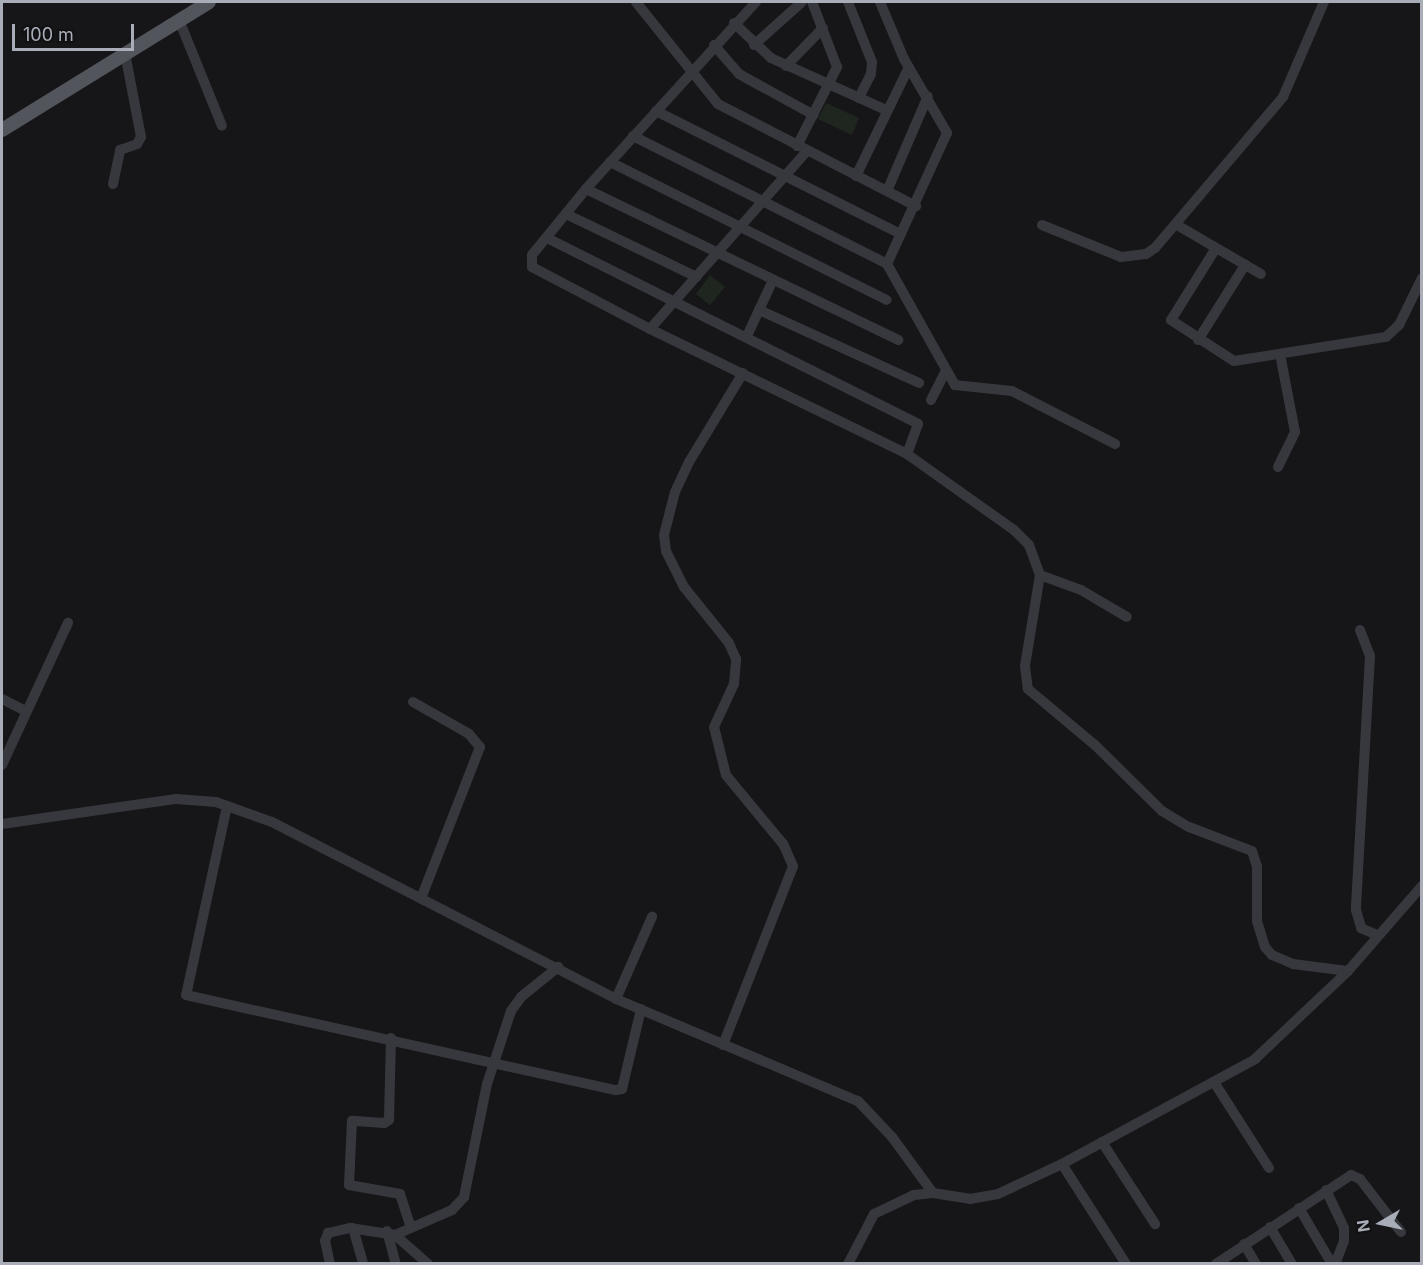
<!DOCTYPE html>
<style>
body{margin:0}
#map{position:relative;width:1423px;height:1265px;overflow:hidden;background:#161618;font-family:Inter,sans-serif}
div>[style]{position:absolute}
.green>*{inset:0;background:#1e261f}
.minor>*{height:10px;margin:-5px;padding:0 5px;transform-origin:5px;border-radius:5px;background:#37383d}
.major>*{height:14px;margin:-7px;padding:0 7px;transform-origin:7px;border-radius:7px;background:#53555c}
span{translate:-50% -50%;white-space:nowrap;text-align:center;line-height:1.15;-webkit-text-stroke:5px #111113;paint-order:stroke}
.frame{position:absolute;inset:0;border:3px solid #a8adb8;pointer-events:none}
.north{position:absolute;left:1351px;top:1193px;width:60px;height:60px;-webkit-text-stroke:4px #111113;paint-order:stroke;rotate:261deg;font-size:16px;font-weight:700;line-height:24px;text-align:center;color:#a8adb8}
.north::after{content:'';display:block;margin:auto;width:21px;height:27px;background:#a8adb8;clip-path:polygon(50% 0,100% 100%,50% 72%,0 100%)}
.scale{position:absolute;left:12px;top:24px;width:122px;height:27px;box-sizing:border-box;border:3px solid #a8adb8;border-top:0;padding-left:8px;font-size:18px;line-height:21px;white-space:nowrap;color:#a8adb8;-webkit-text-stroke:4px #111113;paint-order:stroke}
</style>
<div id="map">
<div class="green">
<i style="clip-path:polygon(826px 103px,859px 118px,852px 135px,818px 119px)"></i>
<i style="clip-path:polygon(710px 275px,725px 287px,710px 305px,696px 294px)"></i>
</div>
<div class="minor">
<i style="left:636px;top:2px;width:131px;rotate:51.2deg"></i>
<i style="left:718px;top:104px;width:223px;rotate:27.3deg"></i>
<i style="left:756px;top:2px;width:253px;rotate:132.3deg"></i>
<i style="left:586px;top:189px;width:85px;rotate:129.3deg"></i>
<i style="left:532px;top:255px;width:12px;rotate:90deg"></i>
<i style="left:532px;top:267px;width:133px;rotate:27.7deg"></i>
<i style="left:650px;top:329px;width:286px;rotate:25.9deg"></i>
<i style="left:907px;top:454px;width:131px;rotate:35.4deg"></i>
<i style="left:1014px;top:530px;width:21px;rotate:45deg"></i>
<i style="left:1029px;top:545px;width:32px;rotate:70deg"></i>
<i style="left:1040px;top:575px;width:92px;rotate:99.4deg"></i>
<i style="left:1025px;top:666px;width:23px;rotate:83deg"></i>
<i style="left:1028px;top:689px;width:87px;rotate:39.9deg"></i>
<i style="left:1095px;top:745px;width:94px;rotate:44.6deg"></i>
<i style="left:1162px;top:811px;width:31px;rotate:31deg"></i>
<i style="left:1189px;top:827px;width:67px;rotate:20.9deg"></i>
<i style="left:1252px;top:851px;width:16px;rotate:72deg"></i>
<i style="left:1257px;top:866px;width:55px;rotate:90deg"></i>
<i style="left:1257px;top:921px;width:27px;rotate:73deg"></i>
<i style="left:1265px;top:947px;width:11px;rotate:49deg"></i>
<i style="left:1272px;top:955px;width:23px;rotate:23deg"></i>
<i style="left:1293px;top:964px;width:55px;rotate:7.3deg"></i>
<i style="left:848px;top:2px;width:65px;rotate:68.2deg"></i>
<i style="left:872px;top:62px;width:12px;rotate:95deg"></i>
<i style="left:871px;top:74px;width:27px;rotate:117deg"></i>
<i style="left:880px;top:2px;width:62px;rotate:67.2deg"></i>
<i style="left:904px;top:59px;width:86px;rotate:59.8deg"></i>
<i style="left:947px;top:133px;width:144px;rotate:114.6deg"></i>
<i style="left:179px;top:20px;width:114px;rotate:67.9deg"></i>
<i style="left:734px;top:23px;width:51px;rotate:43.4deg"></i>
<i style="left:771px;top:58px;width:126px;rotate:24.3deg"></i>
<i style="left:714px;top:45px;width:38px;rotate:49deg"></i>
<i style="left:739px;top:74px;width:85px;rotate:28.7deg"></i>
<i style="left:754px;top:45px;width:64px;rotate:-41.9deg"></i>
<i style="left:786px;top:66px;width:53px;rotate:-45.8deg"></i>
<i style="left:656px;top:111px;width:274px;rotate:26.7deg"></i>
<i style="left:633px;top:136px;width:284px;rotate:26.7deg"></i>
<i style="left:887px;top:264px;width:139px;rotate:60.7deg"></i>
<i style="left:955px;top:385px;width:57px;rotate:6deg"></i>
<i style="left:1012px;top:391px;width:116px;rotate:27.2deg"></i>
<i style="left:797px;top:146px;width:89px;rotate:-63.1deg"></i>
<i style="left:837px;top:67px;width:70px;rotate:-111deg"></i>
<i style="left:610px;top:162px;width:309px;rotate:26.5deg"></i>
<i style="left:856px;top:176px;width:121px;rotate:-64.1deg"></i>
<i style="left:113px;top:184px;width:35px;rotate:-78deg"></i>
<i style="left:120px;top:150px;width:18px;rotate:-19deg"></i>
<i style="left:137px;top:144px;width:8px;rotate:-60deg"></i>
<i style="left:141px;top:137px;width:86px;rotate:-100.8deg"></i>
<i style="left:586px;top:189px;width:347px;rotate:25.8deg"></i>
<i style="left:887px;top:191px;width:103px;rotate:-66.7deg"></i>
<i style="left:566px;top:214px;width:145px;rotate:25.7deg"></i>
<i style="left:1042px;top:225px;width:85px;rotate:22.1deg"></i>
<i style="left:1121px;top:257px;width:25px;rotate:-7deg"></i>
<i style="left:1146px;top:254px;width:11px;rotate:-34deg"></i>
<i style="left:1155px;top:248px;width:198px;rotate:-49.7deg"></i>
<i style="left:1283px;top:97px;width:103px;rotate:-66.7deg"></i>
<i style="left:1177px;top:225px;width:97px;rotate:30.3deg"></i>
<i style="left:547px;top:238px;width:415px;rotate:26.6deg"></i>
<i style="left:918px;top:424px;width:32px;rotate:110deg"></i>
<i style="left:1216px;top:248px;width:85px;rotate:122deg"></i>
<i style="left:1171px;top:320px;width:75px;rotate:33.1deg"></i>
<i style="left:1234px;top:361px;width:154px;rotate:-9deg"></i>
<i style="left:1386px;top:337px;width:18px;rotate:-43deg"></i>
<i style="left:1399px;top:325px;width:52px;rotate:-63.9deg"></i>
<i style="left:759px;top:310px;width:176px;rotate:24.5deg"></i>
<i style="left:650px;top:329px;width:237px;rotate:-48.6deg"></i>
<i style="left:747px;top:336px;width:62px;rotate:-65.1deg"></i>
<i style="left:1198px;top:340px;width:89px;rotate:-57.9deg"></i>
<i style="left:931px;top:400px;width:33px;rotate:-63deg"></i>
<i style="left:1278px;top:467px;width:39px;rotate:-64deg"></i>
<i style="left:1295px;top:432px;width:79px;rotate:-100.9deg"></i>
<i style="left:1040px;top:575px;width:44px;rotate:20.1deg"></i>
<i style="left:1081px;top:590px;width:53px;rotate:30.4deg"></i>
<i style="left:1360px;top:630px;width:28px;rotate:69deg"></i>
<i style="left:1370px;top:656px;width:254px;rotate:93.2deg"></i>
<i style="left:1356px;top:910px;width:19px;rotate:74deg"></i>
<i style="left:1361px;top:928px;width:17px;rotate:24deg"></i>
<i style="left:2px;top:699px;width:27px;rotate:27deg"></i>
<i style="left:413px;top:702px;width:64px;rotate:29.7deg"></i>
<i style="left:469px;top:734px;width:17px;rotate:50deg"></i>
<i style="left:480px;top:747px;width:160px;rotate:111.3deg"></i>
<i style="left:2px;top:765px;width:157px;rotate:-65.1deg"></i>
<i style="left:227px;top:806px;width:193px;rotate:102.2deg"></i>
<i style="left:186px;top:995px;width:440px;rotate:12.5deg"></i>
<i style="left:616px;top:1090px;width:6px;rotate:-9deg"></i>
<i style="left:622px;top:1089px;width:82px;rotate:-76.6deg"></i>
<i style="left:2px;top:824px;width:176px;rotate:-8.2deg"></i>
<i style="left:176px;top:799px;width:40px;rotate:4.3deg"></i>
<i style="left:216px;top:802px;width:59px;rotate:19.7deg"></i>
<i style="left:272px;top:822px;width:387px;rotate:27.2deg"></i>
<i style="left:616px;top:999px;width:263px;rotate:22.9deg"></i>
<i style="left:858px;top:1101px;width:50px;rotate:46.6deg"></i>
<i style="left:892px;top:1137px;width:69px;rotate:53.8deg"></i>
<i style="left:933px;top:1193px;width:37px;rotate:9deg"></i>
<i style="left:970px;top:1199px;width:28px;rotate:-10deg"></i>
<i style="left:998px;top:1194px;width:71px;rotate:-25.1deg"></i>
<i style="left:1062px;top:1164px;width:220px;rotate:-28.5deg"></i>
<i style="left:1255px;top:1059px;width:128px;rotate:-43.4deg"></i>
<i style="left:1348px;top:971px;width:113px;rotate:-49deg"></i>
<i style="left:616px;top:999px;width:90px;rotate:-66.3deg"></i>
<i style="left:391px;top:1038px;width:82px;rotate:91.4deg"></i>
<i style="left:389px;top:1120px;width:6px;rotate:149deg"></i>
<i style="left:384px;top:1123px;width:32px;rotate:-176deg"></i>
<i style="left:352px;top:1121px;width:64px;rotate:92.7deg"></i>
<i style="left:349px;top:1185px;width:52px;rotate:10deg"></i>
<i style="left:400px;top:1194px;width:35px;rotate:72deg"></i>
<i style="left:723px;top:1045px;width:192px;rotate:-68.6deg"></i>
<i style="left:793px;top:866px;width:24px;rotate:-114deg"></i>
<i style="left:783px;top:844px;width:89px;rotate:-129.6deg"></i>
<i style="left:726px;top:775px;width:49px;rotate:-104deg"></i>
<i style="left:714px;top:727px;width:47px;rotate:-65.1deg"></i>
<i style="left:734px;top:684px;width:25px;rotate:-85deg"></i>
<i style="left:736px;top:659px;width:17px;rotate:-114deg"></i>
<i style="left:729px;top:643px;width:72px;rotate:-128.8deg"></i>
<i style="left:684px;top:587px;width:40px;rotate:-116.6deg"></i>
<i style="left:666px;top:551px;width:16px;rotate:-97deg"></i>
<i style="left:664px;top:535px;width:44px;rotate:-75.7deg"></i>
<i style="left:675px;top:492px;width:33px;rotate:-65deg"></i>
<i style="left:689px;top:462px;width:104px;rotate:-58.8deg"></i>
<i style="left:1214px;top:1082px;width:102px;rotate:57.4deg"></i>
<i style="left:1102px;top:1142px;width:98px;rotate:57.1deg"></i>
<i style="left:1062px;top:1164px;width:119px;rotate:57.4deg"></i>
<i style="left:1326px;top:1190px;width:42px;rotate:64.7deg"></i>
<i style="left:1344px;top:1228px;width:13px;rotate:90deg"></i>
<i style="left:1344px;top:1241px;width:25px;rotate:111deg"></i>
<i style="left:1299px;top:1208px;width:65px;rotate:59.5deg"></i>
<i style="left:1270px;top:1227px;width:43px;rotate:59.3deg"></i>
<i style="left:353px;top:1228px;width:37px;rotate:74deg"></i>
<i style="left:387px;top:1231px;width:34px;rotate:75deg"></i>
<i style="left:395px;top:1235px;width:62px;rotate:-23.7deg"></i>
<i style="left:452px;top:1210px;width:18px;rotate:-47deg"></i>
<i style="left:464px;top:1197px;width:115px;rotate:-78.5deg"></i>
<i style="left:487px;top:1084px;width:77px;rotate:-71.8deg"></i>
<i style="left:511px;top:1011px;width:17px;rotate:-54deg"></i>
<i style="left:521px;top:997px;width:48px;rotate:-39deg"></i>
<i style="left:1244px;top:1244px;width:23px;rotate:59deg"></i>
<i style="left:330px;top:1264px;width:24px;rotate:-102deg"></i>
<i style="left:325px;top:1241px;width:9px;rotate:-69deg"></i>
<i style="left:328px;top:1233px;width:23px;rotate:-13deg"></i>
<i style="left:350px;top:1228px;width:46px;rotate:8.8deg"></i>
<i style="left:395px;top:1235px;width:44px;rotate:41.3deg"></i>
<i style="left:848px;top:1264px;width:56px;rotate:-62.5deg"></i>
<i style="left:874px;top:1214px;width:44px;rotate:-25.4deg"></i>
<i style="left:914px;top:1195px;width:19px;rotate:-6deg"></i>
<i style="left:1216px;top:1264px;width:162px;rotate:-33.4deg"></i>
<i style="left:1351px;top:1175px;width:10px;rotate:24deg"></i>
<i style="left:1360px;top:1179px;width:67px;rotate:52.3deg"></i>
</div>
<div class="major">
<i style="left:2px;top:130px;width:243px;rotate:-31.7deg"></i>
</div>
<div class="frame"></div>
<div class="north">N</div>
<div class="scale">100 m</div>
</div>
